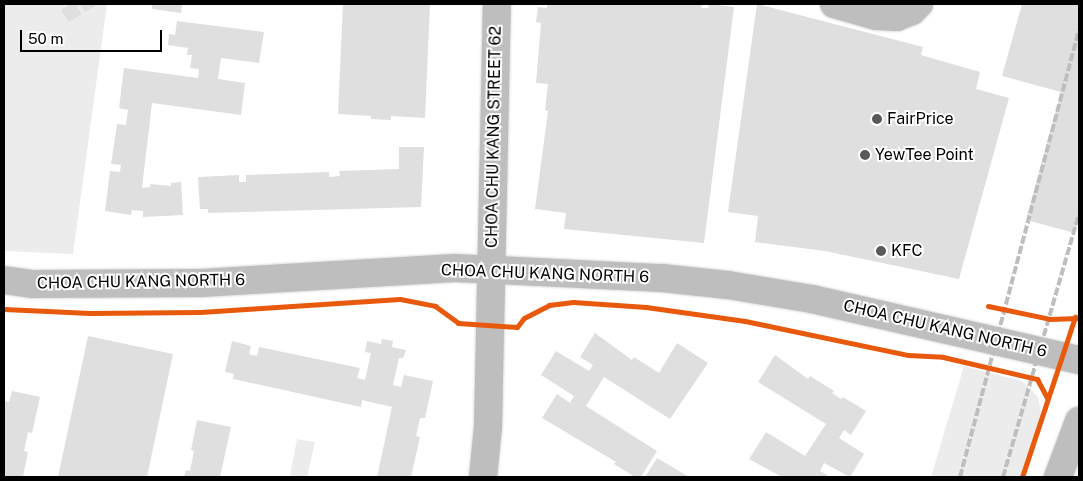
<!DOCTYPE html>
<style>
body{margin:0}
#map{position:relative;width:1083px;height:481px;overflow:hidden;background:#fff;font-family:"Public Sans",sans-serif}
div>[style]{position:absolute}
.green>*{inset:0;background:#ececec}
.building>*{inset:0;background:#dfdfdf}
.roads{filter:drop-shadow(0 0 1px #dbdbdb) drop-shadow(0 0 1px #dbdbdb)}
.minor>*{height:28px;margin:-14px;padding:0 14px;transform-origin:14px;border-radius:14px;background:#bebebe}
.major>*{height:28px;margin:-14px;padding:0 14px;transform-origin:14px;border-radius:14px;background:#bebebe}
.rail>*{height:4px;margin-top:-2px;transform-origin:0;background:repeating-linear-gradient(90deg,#bebebe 0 8px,transparent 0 10.5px)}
.cycleway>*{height:5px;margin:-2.5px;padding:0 2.5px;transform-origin:2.5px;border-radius:2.5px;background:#e8590c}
.dots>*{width:14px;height:14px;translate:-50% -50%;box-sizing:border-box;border:2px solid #fff;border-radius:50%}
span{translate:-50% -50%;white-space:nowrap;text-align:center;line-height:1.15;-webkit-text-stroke:4px #fff;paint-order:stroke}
.poi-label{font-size:16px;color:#000}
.left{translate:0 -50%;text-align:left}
.street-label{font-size:16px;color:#000}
.frame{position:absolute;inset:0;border:5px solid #000;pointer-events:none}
.scale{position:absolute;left:20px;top:30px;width:142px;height:22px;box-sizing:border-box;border:2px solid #000;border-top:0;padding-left:6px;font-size:15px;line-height:18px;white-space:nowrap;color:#000;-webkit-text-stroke:4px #fff;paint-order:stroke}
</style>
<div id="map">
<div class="green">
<i style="clip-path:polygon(4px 4px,107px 4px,73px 254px,4px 251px)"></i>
<i style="clip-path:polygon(964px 366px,1022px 381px,1038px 397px,1043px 423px,1024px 477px,931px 477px)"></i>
<i style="clip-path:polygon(297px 439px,315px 442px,307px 477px,290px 476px)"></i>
</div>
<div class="building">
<i style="clip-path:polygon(70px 4px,75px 4px,82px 14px,69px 22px,61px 10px)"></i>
<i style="clip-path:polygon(80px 4px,99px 4px,85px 12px)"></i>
<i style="clip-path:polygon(152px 4px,182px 4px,181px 13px,152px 9px)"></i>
<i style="clip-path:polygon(343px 4px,430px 4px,425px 118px,391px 116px,391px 120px,371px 119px,371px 116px,338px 114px)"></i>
<i style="clip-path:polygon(547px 4px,693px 4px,702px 5px,701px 8px,708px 8px,709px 4px,734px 7px,704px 243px,564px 229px,566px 213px,535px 209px,548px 111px,545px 110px,548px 84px,536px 83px,541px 23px,536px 22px,538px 7px,547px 8px)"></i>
<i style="clip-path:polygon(757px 4px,923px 47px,921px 55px,980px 72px,976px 89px,1009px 98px,959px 279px,825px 251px,755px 242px,758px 216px,728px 212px)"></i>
<i style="clip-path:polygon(1022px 4px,1079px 4px,1079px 217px,1075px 233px,1026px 220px,1061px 92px,1002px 76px)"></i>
<i style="clip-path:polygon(177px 21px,264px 32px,259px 63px,221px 58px,218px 79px,245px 83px,241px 115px,152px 103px,142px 188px,151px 187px,150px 184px,171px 186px,171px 183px,181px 182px,183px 215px,143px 217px,143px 211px,132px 210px,131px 215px,105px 211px,110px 171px,120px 172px,121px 165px,111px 164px,117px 124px,126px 125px,128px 110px,119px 108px,124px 68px,198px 78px,199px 69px,190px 68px,192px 55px,187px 55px,188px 48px,168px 45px,169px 34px,175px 35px)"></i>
<i style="clip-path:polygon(399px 147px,424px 147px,421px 207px,208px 213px,208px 209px,200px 209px,198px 177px,239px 175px,239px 182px,246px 182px,246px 175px,329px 172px,329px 177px,340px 176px,339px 171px,399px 169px)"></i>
<i style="clip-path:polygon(595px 333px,632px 360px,634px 357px,659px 373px,677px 343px,708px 363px,670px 419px,604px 377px,586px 406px,657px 451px,641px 477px,635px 477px,614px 464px,616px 462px,542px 418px,557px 394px,570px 403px,574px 396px,541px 375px,556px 351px,589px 371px,593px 365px,580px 357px)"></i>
<i style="clip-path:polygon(88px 336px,173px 354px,147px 477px,58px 477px)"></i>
<i style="clip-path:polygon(382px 339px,393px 341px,392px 347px,406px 350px,403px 358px,399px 358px,393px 385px,401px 387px,404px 375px,433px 381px,425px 418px,420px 418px,416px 436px,420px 437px,411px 477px,377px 477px,392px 407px,362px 400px,361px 407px,233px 379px,234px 374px,225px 372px,232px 341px,251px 346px,249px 354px,257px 356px,259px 347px,360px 368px,357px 378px,365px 380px,371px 353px,365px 352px,367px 341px,381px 344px)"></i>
<i style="clip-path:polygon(775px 355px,808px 379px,810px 376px,834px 391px,832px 393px,841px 399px,843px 397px,866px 411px,851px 435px,844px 430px,839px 438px,864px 454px,850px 477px,824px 463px,820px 471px,827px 475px,825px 477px,782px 477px,749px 459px,766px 432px,805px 456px,826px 424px,758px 382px)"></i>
<i style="clip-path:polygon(12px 391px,40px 397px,32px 433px,28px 432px,24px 451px,28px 452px,23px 477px,4px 477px,4px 401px,9px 402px)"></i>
<i style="clip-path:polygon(197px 420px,231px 427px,220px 477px,184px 477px,186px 470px,190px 471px,194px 451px,191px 450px)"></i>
<i style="clip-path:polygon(657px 458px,689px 477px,645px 477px)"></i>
</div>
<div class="roads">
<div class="minor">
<i style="left:834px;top:4px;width:44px;rotate:15.9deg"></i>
<i style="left:876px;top:16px;width:21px;rotate:3deg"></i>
<i style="left:897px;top:17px;width:16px;rotate:-22deg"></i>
<i style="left:912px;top:11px;width:10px;rotate:-45deg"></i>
<i style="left:4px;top:280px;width:29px;rotate:8deg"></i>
<i style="left:33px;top:284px;width:168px;rotate:-0.3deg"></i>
<i style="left:201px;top:283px;width:254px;rotate:-3.4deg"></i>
<i style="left:455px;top:268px;width:207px;rotate:2.8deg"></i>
<i style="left:662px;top:278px;width:66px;rotate:6.1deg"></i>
<i style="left:728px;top:285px;width:85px;rotate:9.5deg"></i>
<i style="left:812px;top:299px;width:274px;rotate:12.9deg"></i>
<i style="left:483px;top:477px;width:50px;rotate:-84.3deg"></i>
<i style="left:488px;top:427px;width:423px;rotate:-88.8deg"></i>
</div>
<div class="major">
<i style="left:1058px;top:477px;width:60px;rotate:-69.4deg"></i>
</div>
</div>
<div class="rail">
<i style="left:960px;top:477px;width:463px;rotate:-75.1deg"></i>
<i style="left:1003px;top:477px;width:274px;rotate:-73.9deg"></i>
</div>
<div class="cycleway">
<i style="left:988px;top:306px;width:63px;rotate:11.8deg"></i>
<i style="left:1050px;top:319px;width:29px;rotate:-2deg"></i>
<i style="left:4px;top:309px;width:86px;rotate:2.7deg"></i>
<i style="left:90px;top:313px;width:110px;rotate:-0.5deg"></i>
<i style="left:200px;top:312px;width:200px;rotate:-3.7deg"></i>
<i style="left:400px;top:299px;width:36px;rotate:11deg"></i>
<i style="left:435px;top:306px;width:29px;rotate:36deg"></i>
<i style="left:458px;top:323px;width:59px;rotate:3.9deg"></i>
<i style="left:517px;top:327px;width:11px;rotate:-52deg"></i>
<i style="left:524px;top:318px;width:28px;rotate:-27deg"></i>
<i style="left:549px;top:305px;width:24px;rotate:-7deg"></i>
<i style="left:573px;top:302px;width:73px;rotate:3.9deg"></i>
<i style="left:646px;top:307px;width:100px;rotate:8deg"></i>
<i style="left:745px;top:321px;width:167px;rotate:11.8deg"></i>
<i style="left:908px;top:355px;width:35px;rotate:3deg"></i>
<i style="left:943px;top:357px;width:97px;rotate:13.2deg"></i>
<i style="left:1037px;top:379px;width:21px;rotate:62deg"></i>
<i style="left:1022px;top:477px;width:169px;rotate:-71.7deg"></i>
</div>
<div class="dots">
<i style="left:877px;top:119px;background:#595959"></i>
<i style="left:865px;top:155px;background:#595959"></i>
<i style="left:881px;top:251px;background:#595959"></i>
</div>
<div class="poi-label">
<span class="left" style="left:887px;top:119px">FairPrice</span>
<span class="left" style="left:875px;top:155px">YewTee Point</span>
<span class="left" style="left:891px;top:251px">KFC</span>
</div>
<div class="street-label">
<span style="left:494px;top:137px;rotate:-89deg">CHOA CHU KANG STREET 62</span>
<span style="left:545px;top:274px;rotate:2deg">CHOA CHU KANG NORTH 6</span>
<span style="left:141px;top:282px;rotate:-1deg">CHOA CHU KANG NORTH 6</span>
<span style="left:945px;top:329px;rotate:13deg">CHOA CHU KANG NORTH 6</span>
</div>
<div class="frame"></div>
<div class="scale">50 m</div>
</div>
